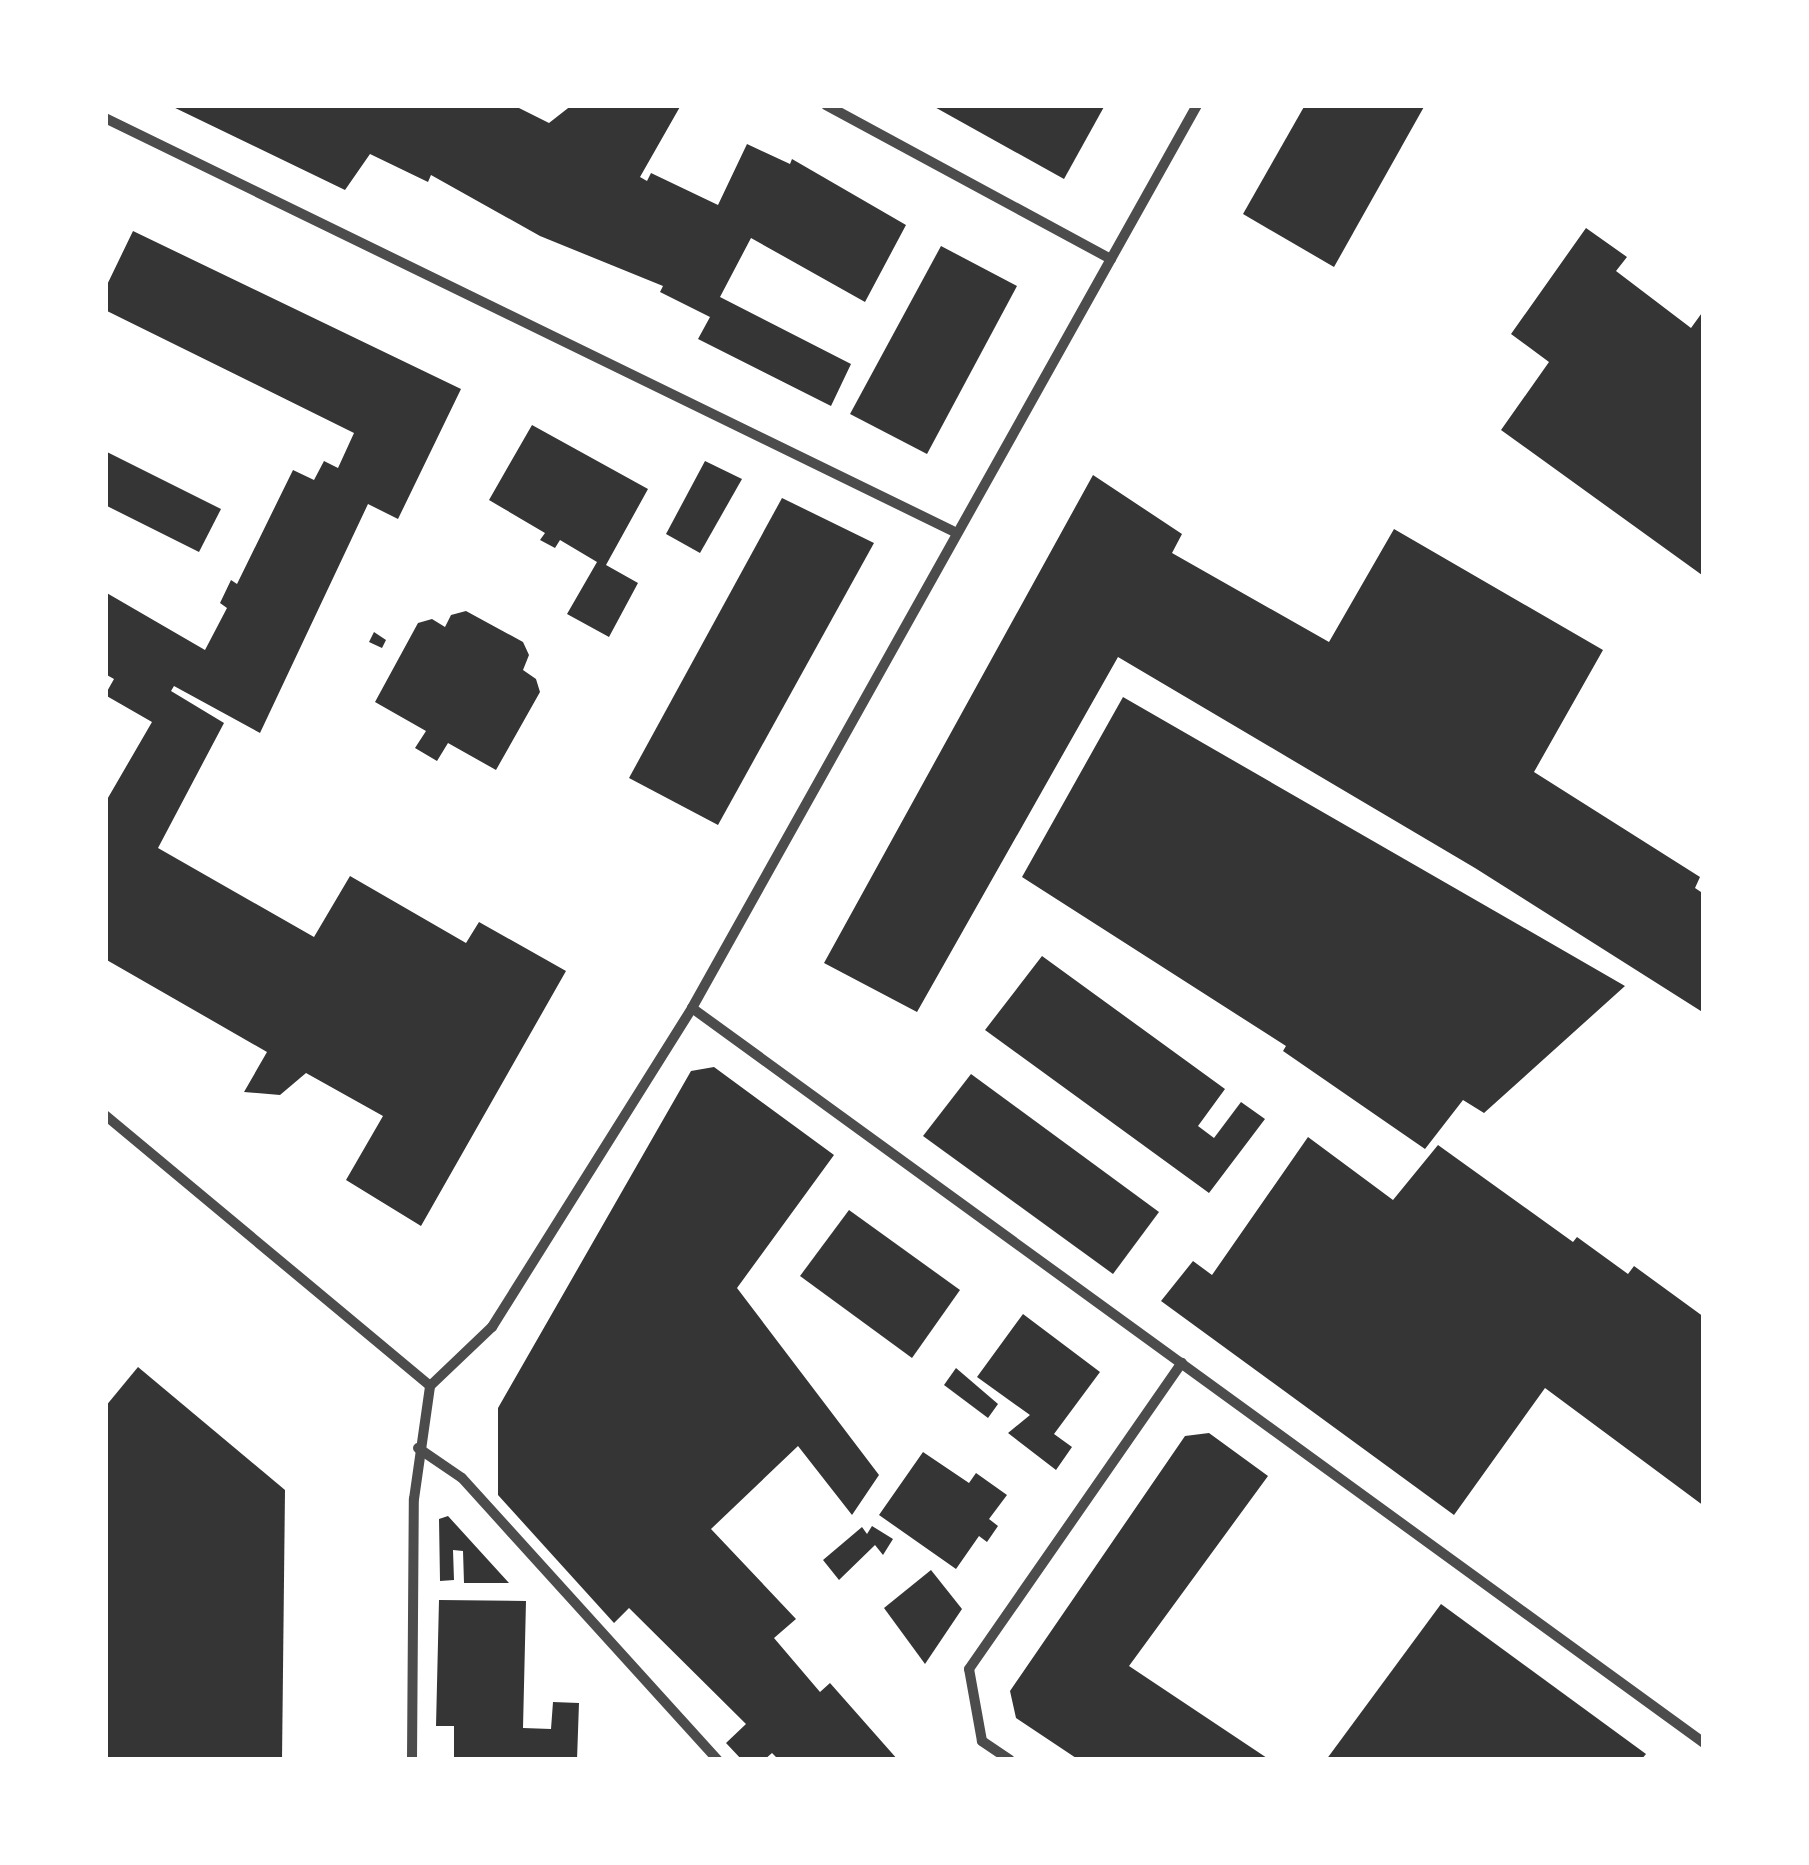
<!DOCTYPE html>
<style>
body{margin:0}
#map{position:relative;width:1809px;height:1865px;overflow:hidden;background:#fff;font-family:Merriweather,serif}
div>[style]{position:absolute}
.building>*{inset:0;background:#353535}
.minor>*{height:10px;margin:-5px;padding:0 5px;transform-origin:5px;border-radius:5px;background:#4c4c4c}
span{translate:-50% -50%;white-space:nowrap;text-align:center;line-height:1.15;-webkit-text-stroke:10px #fff;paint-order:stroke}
.frame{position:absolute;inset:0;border:108px solid #fff;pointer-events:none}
</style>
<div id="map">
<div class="building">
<i style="clip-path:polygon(169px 105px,513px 105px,549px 123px,572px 105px,681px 105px,640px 177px,647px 181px,651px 173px,718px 205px,747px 144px,790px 164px,792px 159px,906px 225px,865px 302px,751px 238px,720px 297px,851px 364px,831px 406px,698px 339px,710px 317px,660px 292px,663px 286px,540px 236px,431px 175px,428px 182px,370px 154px,345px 190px)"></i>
<i style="clip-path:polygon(931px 105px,1105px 105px,1064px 179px)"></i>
<i style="clip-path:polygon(1305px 105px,1425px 105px,1334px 267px,1243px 214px)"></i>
<i style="clip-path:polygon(1586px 228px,1627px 257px,1616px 271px,1691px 328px,1704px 310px,1702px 575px,1501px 430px,1549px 362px,1511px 334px)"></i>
<i style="clip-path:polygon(133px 231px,461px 389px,398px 519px,368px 504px,260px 733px,174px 686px,171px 691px,224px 723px,158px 848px,314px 937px,350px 876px,466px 943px,479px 922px,566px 971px,421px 1226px,346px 1180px,383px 1116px,306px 1073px,280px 1095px,244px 1092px,267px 1052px,105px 959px,105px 803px,152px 722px,105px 695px,114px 679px,105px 674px,105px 592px,205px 650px,227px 608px,220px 603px,231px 580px,237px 584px,293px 470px,314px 480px,324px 461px,338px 468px,354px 433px,105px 310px,105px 289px)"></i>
<i style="clip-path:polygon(941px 246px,1017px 286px,927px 454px,850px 414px)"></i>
<i style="clip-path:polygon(532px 425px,648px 489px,606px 565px,638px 583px,609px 637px,567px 614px,597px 562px,560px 540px,555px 548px,540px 540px,545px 533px,489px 500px)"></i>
<i style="clip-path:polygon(105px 451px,221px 509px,199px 552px,105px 505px)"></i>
<i style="clip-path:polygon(705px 461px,742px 479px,700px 553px,666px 534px)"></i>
<i style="clip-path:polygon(1093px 475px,1182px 534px,1172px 553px,1329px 642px,1394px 529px,1603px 650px,1534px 772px,1700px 877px,1695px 888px,1704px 894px,1704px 1013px,1475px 868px,1118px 657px,917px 1012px,824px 963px)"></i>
<i style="clip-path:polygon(782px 498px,874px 543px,718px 825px,629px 778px)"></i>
<i style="clip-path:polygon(466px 611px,523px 642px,529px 655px,523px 670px,536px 679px,540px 692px,496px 770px,448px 743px,437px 761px,415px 748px,426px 731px,375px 702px,418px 623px,432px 619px,445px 627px,451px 615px)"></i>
<i style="clip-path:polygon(374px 632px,386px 640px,382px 648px,369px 642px)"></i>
<i style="clip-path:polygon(1123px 697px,1625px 986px,1484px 1113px,1463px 1100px,1425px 1149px,1283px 1051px,1286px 1046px,1022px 877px)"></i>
<i style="clip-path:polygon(1042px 956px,1225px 1089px,1198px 1126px,1214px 1138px,1241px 1102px,1265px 1119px,1209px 1193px,985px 1030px)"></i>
<i style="clip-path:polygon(714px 1067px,834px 1155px,737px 1288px,879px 1475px,852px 1515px,798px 1446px,711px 1529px,796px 1619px,774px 1638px,820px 1692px,830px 1683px,898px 1760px,779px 1760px,772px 1753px,764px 1760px,742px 1760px,726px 1743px,746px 1724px,629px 1608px,614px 1623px,498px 1495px,498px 1408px,691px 1071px)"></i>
<i style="clip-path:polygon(971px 1074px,1159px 1212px,1113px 1274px,923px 1136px)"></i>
<i style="clip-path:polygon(1308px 1137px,1393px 1200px,1438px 1145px,1573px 1242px,1577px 1237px,1628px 1274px,1634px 1266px,1704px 1317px,1704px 1506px,1545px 1388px,1454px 1515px,1161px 1301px,1193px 1261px,1212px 1275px)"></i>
<i style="clip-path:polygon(849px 1210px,960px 1290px,912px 1358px,800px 1276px)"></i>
<i style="clip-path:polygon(1023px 1314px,1100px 1372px,1054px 1434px,1072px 1447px,1056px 1470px,1008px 1433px,1030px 1415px,977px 1377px)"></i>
<i style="clip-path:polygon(138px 1367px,285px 1490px,282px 1760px,105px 1760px,105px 1407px)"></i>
<i style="clip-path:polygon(956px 1368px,998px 1404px,988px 1418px,944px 1385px)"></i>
<i style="clip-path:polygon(1209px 1433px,1268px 1476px,1129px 1666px,1270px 1760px,1079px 1760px,1016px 1718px,1010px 1691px,1185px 1436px)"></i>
<i style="clip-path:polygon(923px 1452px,969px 1483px,976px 1473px,1007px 1495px,989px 1519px,998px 1526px,987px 1542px,979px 1536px,956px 1569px,879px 1515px)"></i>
<i style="clip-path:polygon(448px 1516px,509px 1583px,464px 1583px,463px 1551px,453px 1550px,454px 1580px,440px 1581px,439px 1519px)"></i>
<i style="clip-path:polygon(872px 1526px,893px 1539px,883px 1555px,875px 1545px,839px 1580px,823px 1560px,862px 1527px,867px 1534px)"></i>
<i style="clip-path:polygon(931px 1570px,962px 1609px,925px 1664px,884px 1608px)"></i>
<i style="clip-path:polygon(439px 1600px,526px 1601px,523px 1728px,551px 1729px,553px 1702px,579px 1703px,577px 1760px,454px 1760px,454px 1726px,436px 1726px)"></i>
<i style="clip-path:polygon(1441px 1604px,1646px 1754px,1641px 1760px,1326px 1760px)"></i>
</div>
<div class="minor">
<i style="left:826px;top:105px;width:324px;rotate:28.4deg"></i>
<i style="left:105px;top:118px;width:943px;rotate:25.97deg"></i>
<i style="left:692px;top:1008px;width:1251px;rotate:35.99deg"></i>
<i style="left:105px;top:1115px;width:423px;rotate:39.8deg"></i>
<i style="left:418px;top:1448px;width:53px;rotate:34.3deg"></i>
<i style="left:462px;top:1478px;width:381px;rotate:47.8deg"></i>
<i style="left:412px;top:1760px;width:261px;rotate:-89.6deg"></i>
<i style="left:414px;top:1499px;width:114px;rotate:-81.9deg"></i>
<i style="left:430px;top:1386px;width:86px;rotate:-43.6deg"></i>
<i style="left:492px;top:1327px;width:377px;rotate:-57.9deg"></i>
<i style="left:692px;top:1008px;width:1035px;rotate:-60.78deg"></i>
<i style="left:1010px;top:1760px;width:34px;rotate:-146deg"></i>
<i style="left:982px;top:1741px;width:73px;rotate:-100.2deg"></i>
<i style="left:969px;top:1669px;width:373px;rotate:-55.2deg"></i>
</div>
<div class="frame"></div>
</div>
